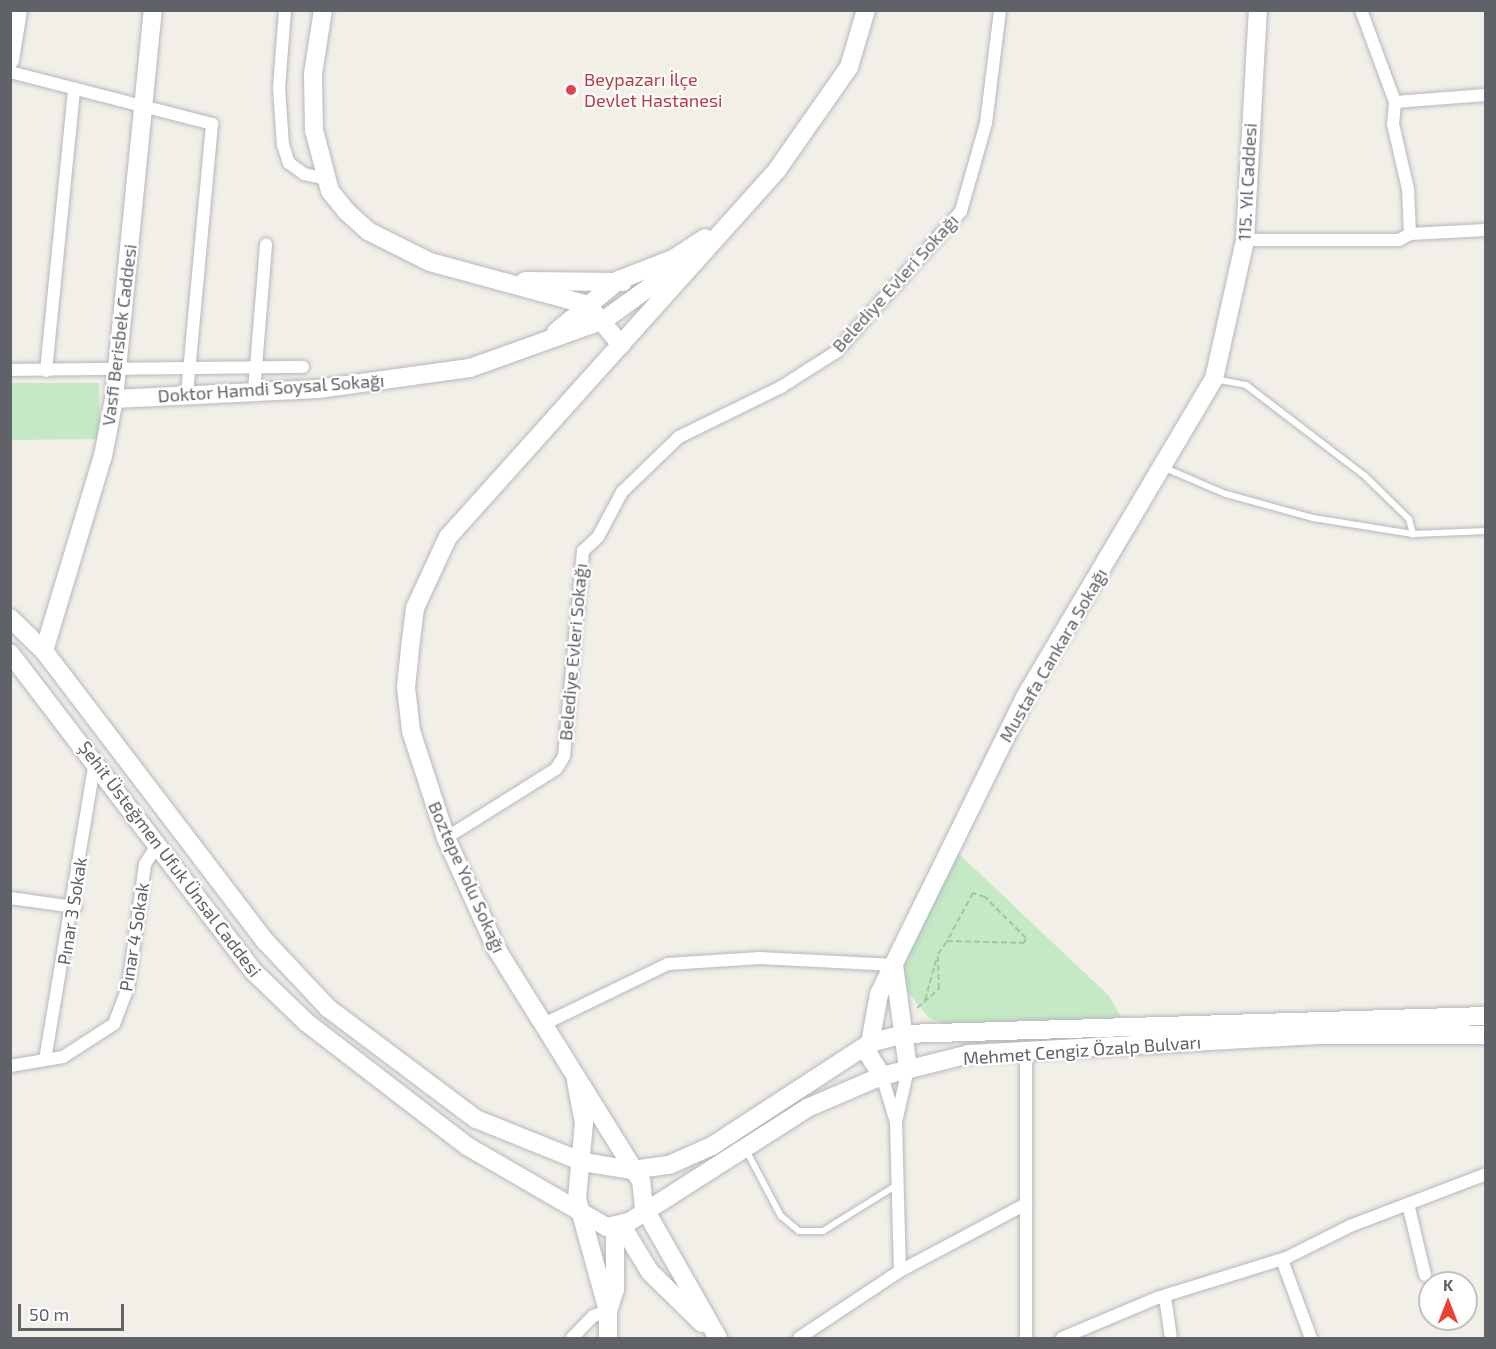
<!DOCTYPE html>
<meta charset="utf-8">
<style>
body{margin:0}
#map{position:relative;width:1496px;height:1349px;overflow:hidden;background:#f1efe8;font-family:"Exo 2",sans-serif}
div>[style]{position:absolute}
.green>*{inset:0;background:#c5e8c5}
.path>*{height:2px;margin-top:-1px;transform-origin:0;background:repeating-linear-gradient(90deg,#9cc7a9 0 6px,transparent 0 9px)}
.roads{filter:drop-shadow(0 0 2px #b5b8bc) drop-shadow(0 0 2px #b5b8bc)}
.lane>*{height:6px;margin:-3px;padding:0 3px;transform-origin:3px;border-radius:3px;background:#fff}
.street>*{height:12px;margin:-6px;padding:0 6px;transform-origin:6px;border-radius:6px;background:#fff}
.secondary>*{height:18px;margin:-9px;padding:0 9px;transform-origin:9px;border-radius:9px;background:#fff}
.dots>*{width:16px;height:16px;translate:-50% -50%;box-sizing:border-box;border:3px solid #fff;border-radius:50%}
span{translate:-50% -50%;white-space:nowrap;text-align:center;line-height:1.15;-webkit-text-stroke:4.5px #fff;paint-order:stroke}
.health-label{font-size:18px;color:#be3a42}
.left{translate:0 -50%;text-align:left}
.street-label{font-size:18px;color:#5f6368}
.frame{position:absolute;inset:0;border:12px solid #5f6368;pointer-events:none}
.north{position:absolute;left:1418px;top:1271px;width:60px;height:60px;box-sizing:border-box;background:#fff;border:2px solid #bfc1c3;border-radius:50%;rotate:0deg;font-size:16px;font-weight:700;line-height:24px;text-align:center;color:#5f6368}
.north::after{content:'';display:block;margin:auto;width:21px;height:27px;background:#ea4335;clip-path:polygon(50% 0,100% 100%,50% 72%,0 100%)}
.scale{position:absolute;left:18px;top:1304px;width:106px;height:27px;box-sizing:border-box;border:3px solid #5f6368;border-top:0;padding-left:8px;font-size:18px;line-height:21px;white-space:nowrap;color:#5f6368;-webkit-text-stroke:4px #fff;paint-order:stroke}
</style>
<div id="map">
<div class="green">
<i style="clip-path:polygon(10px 383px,99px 383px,100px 439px,11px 440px)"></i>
<i style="clip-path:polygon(958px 853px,1109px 996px,1123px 1020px,949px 1025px,930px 1019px,908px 992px,902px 969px)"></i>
</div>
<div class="path">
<i style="left:925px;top:1000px;width:45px;rotate:-74.4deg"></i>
<i style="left:917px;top:1008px;width:29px;rotate:-41deg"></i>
<i style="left:939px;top:989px;width:35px;rotate:-92deg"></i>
<i style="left:938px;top:954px;width:16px;rotate:-55deg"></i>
<i style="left:947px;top:941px;width:77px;rotate:1.5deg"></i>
<i style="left:1024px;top:943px;width:5px;rotate:-68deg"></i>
<i style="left:1026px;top:938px;width:58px;rotate:-135deg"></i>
<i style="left:985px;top:897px;width:13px;rotate:-162deg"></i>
<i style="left:973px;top:893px;width:55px;rotate:118.4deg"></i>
</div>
<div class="roads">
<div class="lane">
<i style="left:1215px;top:379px;width:32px;rotate:11deg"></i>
<i style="left:1246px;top:385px;width:150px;rotate:37.4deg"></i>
<i style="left:1365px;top:476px;width:62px;rotate:44.3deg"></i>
<i style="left:1409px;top:519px;width:16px;rotate:75deg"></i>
<i style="left:1165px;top:468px;width:66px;rotate:23.1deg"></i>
<i style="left:1226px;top:494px;width:90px;rotate:15.4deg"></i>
<i style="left:1313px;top:518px;width:101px;rotate:9.1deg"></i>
<i style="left:1413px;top:534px;width:73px;rotate:-2.4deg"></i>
<i style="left:746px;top:1150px;width:75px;rotate:62.1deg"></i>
<i style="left:781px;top:1216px;width:23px;rotate:40deg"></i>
<i style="left:799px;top:1231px;width:24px"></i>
<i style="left:823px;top:1231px;width:87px;rotate:-31.9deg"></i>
</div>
<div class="street">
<i style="left:285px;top:10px;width:78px;rotate:94.4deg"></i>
<i style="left:279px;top:88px;width:57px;rotate:86deg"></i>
<i style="left:283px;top:145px;width:19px;rotate:72deg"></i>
<i style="left:289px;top:163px;width:19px;rotate:36deg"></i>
<i style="left:304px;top:174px;width:22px;rotate:13deg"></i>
<i style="left:1361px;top:10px;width:98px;rotate:69.7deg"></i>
<i style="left:1395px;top:102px;width:22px;rotate:95deg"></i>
<i style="left:1393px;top:124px;width:67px;rotate:77deg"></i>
<i style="left:1408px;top:189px;width:45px;rotate:87.5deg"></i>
<i style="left:10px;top:72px;width:209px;rotate:14.4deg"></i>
<i style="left:212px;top:124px;width:271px;rotate:95.3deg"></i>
<i style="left:1395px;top:102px;width:91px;rotate:-4.4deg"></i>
<i style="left:1245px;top:240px;width:154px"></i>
<i style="left:1399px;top:240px;width:13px;rotate:-29deg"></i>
<i style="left:1410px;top:234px;width:76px;rotate:-3deg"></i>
<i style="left:10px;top:370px;width:293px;rotate:-0.6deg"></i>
<i style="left:46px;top:371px;width:284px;rotate:-84.3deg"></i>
<i style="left:254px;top:391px;width:147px;rotate:-85.3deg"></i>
<i style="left:446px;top:838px;width:130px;rotate:-32.1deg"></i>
<i style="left:556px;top:769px;width:15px;rotate:-58deg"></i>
<i style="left:564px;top:756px;width:206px;rotate:-84.7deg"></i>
<i style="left:583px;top:551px;width:21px;rotate:-43deg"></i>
<i style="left:598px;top:537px;width:51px;rotate:-61.9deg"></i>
<i style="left:622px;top:492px;width:79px;rotate:-44deg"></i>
<i style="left:679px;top:437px;width:114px;rotate:-26.1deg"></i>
<i style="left:781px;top:387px;width:65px;rotate:-32.5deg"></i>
<i style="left:836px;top:352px;width:188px;rotate:-48.4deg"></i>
<i style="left:961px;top:211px;width:91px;rotate:-74.1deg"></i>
<i style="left:986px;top:123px;width:114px;rotate:-82.9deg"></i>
<i style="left:10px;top:898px;width:66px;rotate:7.9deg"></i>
<i style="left:544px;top:1024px;width:138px;rotate:-25.8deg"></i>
<i style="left:668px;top:964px;width:92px;rotate:-3.7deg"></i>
<i style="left:760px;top:958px;width:134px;rotate:3deg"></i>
<i style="left:1026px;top:1052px;width:286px;rotate:90deg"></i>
<i style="left:45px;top:1060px;width:303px;rotate:-80.5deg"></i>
<i style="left:10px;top:1066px;width:54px;rotate:-9.6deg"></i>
<i style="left:63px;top:1057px;width:61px;rotate:-32.9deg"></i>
<i style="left:114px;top:1024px;width:40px;rotate:-69deg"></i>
<i style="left:128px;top:987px;width:124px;rotate:-82.1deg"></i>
<i style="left:145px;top:864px;width:24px;rotate:-57deg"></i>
<i style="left:882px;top:1076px;width:48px;rotate:73.1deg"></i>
<i style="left:896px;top:1122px;width:54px;rotate:-77.2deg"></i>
<i style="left:896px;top:1122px;width:149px;rotate:88.5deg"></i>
<i style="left:1408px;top:1204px;width:73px;rotate:76.5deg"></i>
<i style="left:1282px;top:1260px;width:83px;rotate:69.6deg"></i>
<i style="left:1165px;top:1297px;width:41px;rotate:81.7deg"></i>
<i style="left:572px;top:1338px;width:30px;rotate:-46deg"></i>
<i style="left:593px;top:1316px;width:16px;rotate:-18deg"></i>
<i style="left:799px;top:1338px;width:121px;rotate:-33.6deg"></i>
<i style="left:900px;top:1271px;width:143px;rotate:-28deg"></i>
<i style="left:1062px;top:1338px;width:103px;rotate:-22.8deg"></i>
<i style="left:1157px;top:1298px;width:135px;rotate:-17.2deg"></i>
<i style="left:1286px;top:1258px;width:72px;rotate:-26.6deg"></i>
<i style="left:1350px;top:1226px;width:146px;rotate:-20.9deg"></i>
</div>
<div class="secondary">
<i style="left:323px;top:10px;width:65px;rotate:98.9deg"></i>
<i style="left:313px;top:74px;width:56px;rotate:89deg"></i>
<i style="left:314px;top:130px;width:63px;rotate:75.3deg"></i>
<i style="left:330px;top:191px;width:26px;rotate:51deg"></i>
<i style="left:346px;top:211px;width:30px;rotate:42deg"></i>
<i style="left:368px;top:231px;width:69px;rotate:26.6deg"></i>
<i style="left:430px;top:262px;width:164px;rotate:15.2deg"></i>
<i style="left:588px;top:305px;width:52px;rotate:50.5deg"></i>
<i style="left:10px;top:60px;width:51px;rotate:-80.9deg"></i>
<i style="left:525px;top:281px;width:98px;rotate:0.6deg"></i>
<i style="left:556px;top:332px;width:82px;rotate:-39.5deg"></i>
<i style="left:619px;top:280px;width:58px;rotate:-21.3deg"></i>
<i style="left:673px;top:259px;width:38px;rotate:-33deg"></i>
<i style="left:114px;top:399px;width:204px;rotate:-2.8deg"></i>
<i style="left:318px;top:389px;width:153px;rotate:-7.9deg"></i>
<i style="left:470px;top:368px;width:142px;rotate:-19.7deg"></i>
<i style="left:604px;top:320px;width:89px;rotate:-35.8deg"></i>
<i style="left:10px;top:618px;width:47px;rotate:44.1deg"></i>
<i style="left:44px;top:651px;width:366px;rotate:52.7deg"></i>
<i style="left:266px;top:942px;width:91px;rotate:46.8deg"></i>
<i style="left:328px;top:1008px;width:185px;rotate:36.9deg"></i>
<i style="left:476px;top:1119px;width:115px;rotate:21.9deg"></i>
<i style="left:583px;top:1162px;width:50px;rotate:9.3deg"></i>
<i style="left:632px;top:1170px;width:37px;rotate:-8deg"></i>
<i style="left:669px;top:1165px;width:47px;rotate:-23.8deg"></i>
<i style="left:712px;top:1146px;width:189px;rotate:-33.1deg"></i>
<i style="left:870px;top:1043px;width:35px;rotate:-15deg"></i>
<i style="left:904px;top:1034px;width:582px;rotate:-1.77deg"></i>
<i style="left:44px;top:651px;width:204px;rotate:-73.2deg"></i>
<i style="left:103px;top:456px;width:58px;rotate:-79.1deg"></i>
<i style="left:114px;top:399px;width:391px;rotate:-84.3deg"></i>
<i style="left:10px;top:653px;width:400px;rotate:52.6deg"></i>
<i style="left:253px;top:971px;width:74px;rotate:43.9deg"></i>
<i style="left:306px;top:1022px;width:203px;rotate:37.6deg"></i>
<i style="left:467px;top:1146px;width:162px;rotate:30.1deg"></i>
<i style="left:607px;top:1227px;width:23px;rotate:-13deg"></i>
<i style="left:629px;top:1222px;width:211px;rotate:-32.6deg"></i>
<i style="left:807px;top:1108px;width:82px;rotate:-23.1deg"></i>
<i style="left:882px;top:1076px;width:90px;rotate:-14.2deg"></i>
<i style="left:969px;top:1054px;width:350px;rotate:-3.1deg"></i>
<i style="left:1318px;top:1035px;width:168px"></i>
<i style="left:894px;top:965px;width:105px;rotate:82.3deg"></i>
<i style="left:882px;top:1076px;width:26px;rotate:-122deg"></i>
<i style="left:868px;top:1054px;width:61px;rotate:-79.6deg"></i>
<i style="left:879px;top:994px;width:331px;rotate:-63.8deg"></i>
<i style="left:1025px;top:697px;width:370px;rotate:-59.3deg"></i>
<i style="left:1214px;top:379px;width:142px;rotate:-77.4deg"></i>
<i style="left:1245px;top:240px;width:230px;rotate:-86.8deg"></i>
<i style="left:576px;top:1081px;width:43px;rotate:79.2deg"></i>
<i style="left:584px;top:1123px;width:76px;rotate:95.3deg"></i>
<i style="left:577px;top:1199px;width:116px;rotate:74.5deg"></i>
<i style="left:608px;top:1311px;width:22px;rotate:-72deg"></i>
<i style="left:615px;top:1290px;width:63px;rotate:-90deg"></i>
<i style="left:622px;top:1226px;width:54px;rotate:58.7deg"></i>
<i style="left:650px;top:1272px;width:73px;rotate:44.4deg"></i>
<i style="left:608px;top:1338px;width:27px;rotate:-90deg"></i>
<i style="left:718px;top:1338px;width:150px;rotate:-119.6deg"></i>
<i style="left:644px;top:1208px;width:27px;rotate:-96deg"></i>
<i style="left:641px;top:1181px;width:272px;rotate:-121.9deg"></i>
<i style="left:497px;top:950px;width:123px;rotate:-114.5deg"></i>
<i style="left:446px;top:838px;width:113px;rotate:-108.1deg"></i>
<i style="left:411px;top:731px;width:44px;rotate:-96.5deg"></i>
<i style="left:406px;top:687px;width:39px;rotate:-84deg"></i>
<i style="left:410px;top:648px;width:40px;rotate:-82.9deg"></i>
<i style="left:415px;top:608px;width:78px;rotate:-65.1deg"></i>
<i style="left:448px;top:537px;width:493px;rotate:-48.1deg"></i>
<i style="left:777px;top:170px;width:126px;rotate:-55deg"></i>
<i style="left:849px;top:67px;width:59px;rotate:-73.4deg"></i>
</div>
</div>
<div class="dots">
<i style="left:571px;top:90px;background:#e0444e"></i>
</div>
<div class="health-label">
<span class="left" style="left:584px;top:90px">Beypazarı İlçe<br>Devlet Hastanesi</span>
</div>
<div class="street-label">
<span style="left:1247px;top:182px;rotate:-87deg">115. Yıl Caddesi</span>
<span style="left:895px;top:283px;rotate:-48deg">Belediye Evleri Sokağı</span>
<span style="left:119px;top:335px;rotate:-83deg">Vasfi Berisbek Caddesi</span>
<span style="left:271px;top:388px;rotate:-4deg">Doktor Hamdi Soysal Sokağı</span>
<span style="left:573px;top:652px;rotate:-85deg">Belediye Evleri Sokağı</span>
<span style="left:1053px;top:655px;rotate:-60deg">Mustafa Cankara Sokağı</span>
<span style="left:170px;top:859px;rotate:53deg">Şehit Üsteğmen Ufuk Ünsal Caddesi</span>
<span style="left:467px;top:877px;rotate:66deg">Boztepe Yolu Sokağı</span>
<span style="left:72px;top:911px;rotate:-81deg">Pınar 3 Sokak</span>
<span style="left:134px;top:937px;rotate:-81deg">Pınar 4 Sokak</span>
<span style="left:1082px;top:1050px;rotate:-4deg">Mehmet Cengiz Özalp Bulvarı</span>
</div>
<div class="frame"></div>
<div class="north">K</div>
<div class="scale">50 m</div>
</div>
